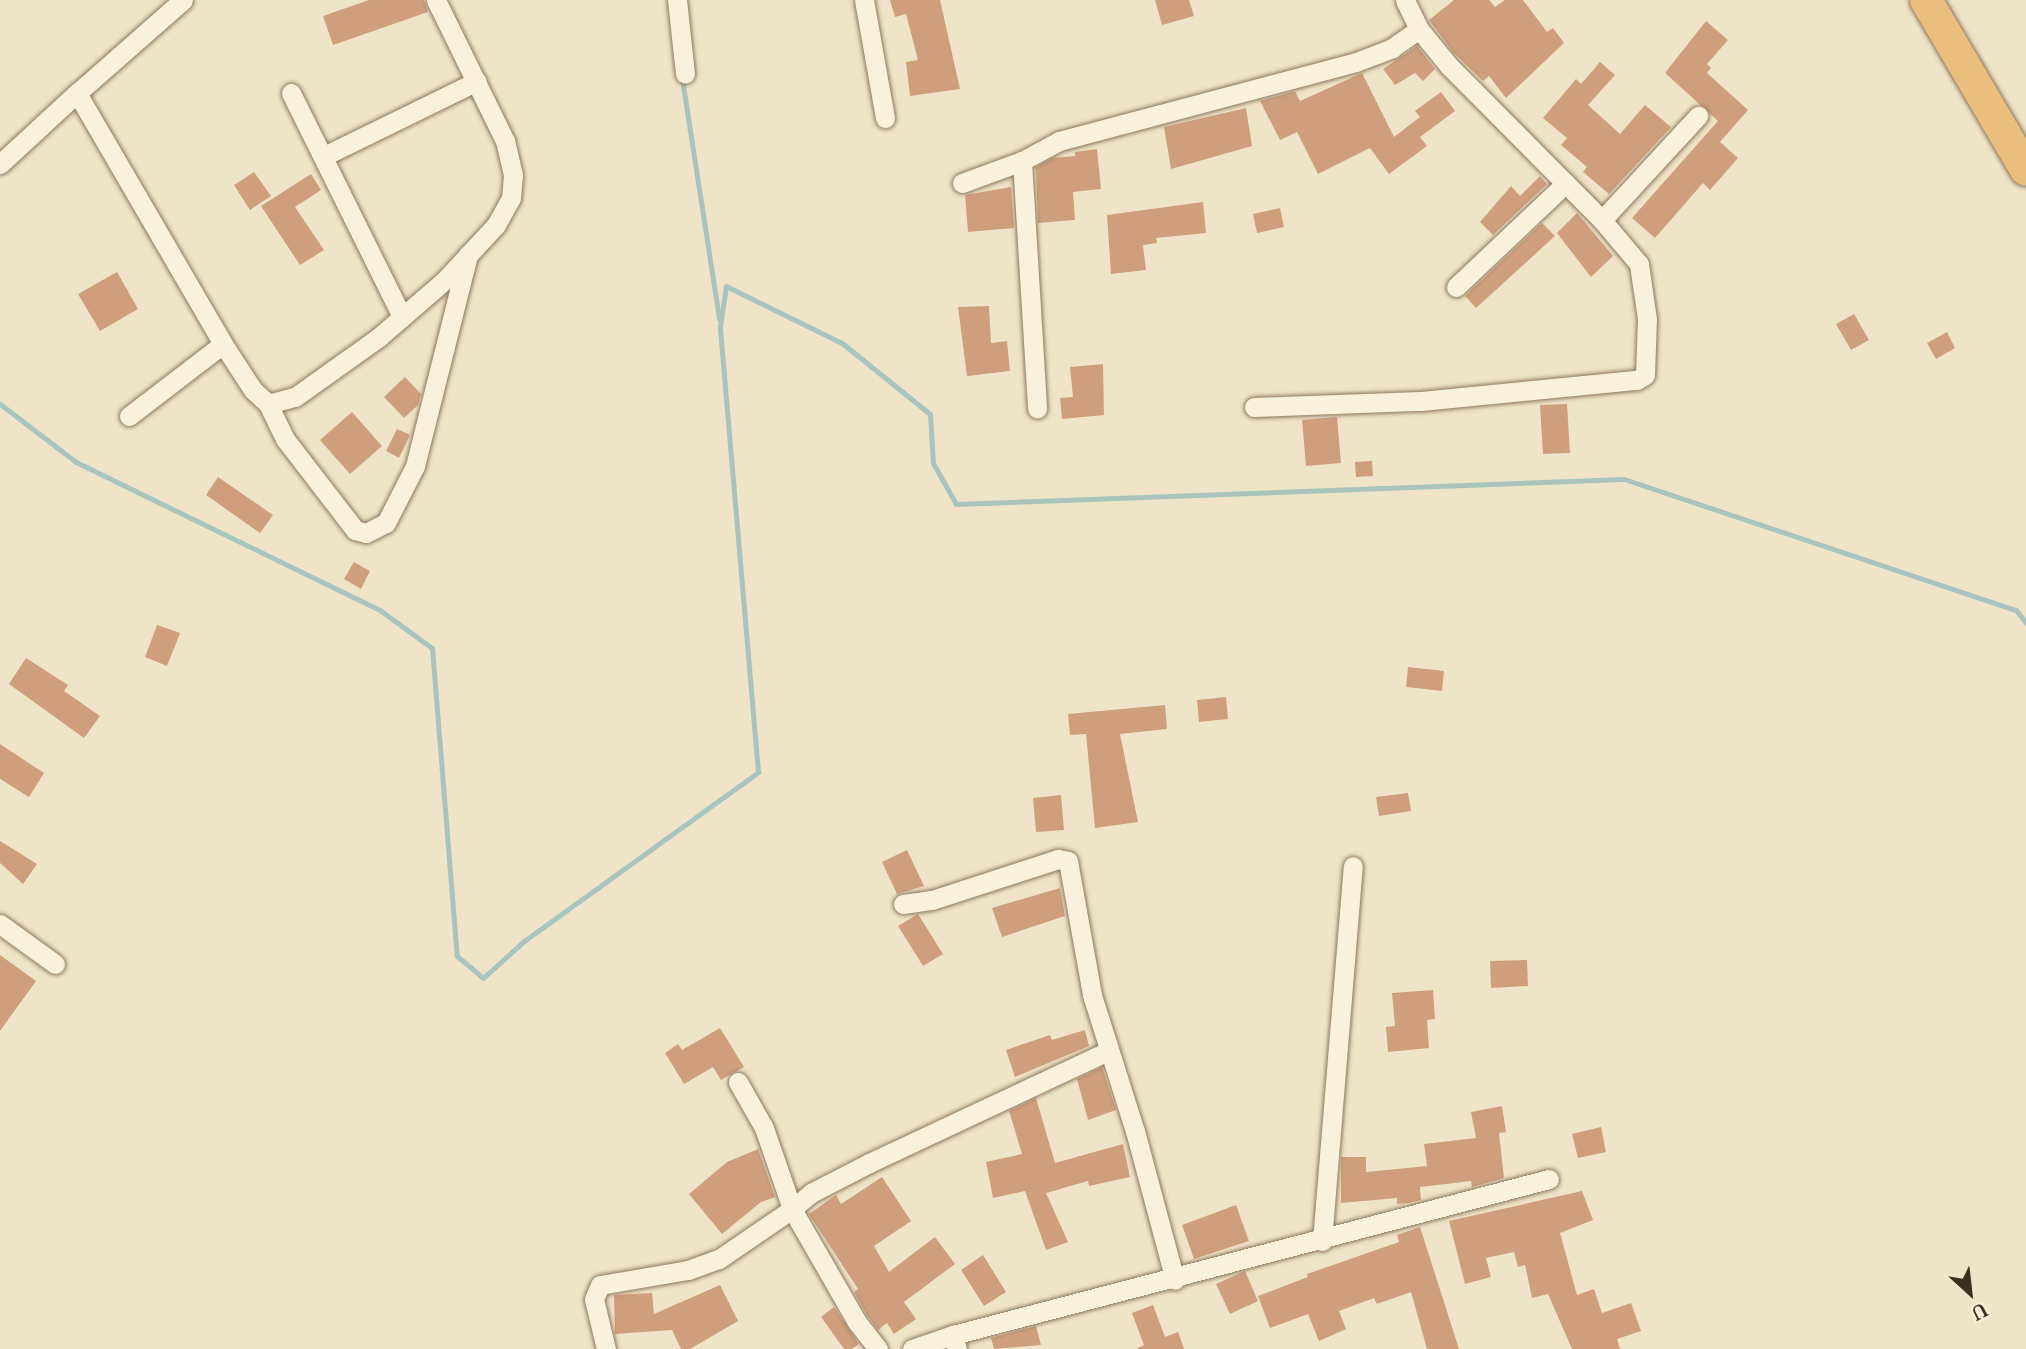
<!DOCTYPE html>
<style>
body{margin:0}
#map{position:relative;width:2026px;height:1349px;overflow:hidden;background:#f0e4c8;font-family:Merriweather,serif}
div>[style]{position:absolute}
.stream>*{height:5px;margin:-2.5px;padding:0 2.5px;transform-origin:2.5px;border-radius:2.5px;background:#a9c4bc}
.building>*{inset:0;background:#cf9f7d}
.roads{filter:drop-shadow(0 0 2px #8d765c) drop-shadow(0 0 2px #8d765c)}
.minor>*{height:19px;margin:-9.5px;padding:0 9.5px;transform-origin:9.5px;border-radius:9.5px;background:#faf1dc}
.trunk>*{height:32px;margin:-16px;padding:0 16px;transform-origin:16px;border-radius:16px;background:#eabe7c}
span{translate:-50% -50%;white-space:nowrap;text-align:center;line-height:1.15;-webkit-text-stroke:5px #f7eed8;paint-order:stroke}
.north{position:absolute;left:1935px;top:1258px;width:70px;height:70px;-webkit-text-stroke:5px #f7eed8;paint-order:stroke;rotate:153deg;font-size:19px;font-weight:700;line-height:28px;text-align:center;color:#3d2e20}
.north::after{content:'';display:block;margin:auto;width:24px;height:32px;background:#3d2e20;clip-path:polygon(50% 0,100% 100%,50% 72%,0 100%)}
</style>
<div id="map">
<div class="stream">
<i style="left:682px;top:79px;width:243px;rotate:81.2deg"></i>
<i style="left:0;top:404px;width:96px;rotate:37.3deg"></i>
<i style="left:76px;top:462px;width:339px;rotate:26deg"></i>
<i style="left:381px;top:611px;width:63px;rotate:36deg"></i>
<i style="left:432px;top:648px;width:309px;rotate:85.4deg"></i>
<i style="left:457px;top:956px;width:34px;rotate:40deg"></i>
<i style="left:483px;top:978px;width:55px;rotate:-42.1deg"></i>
<i style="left:524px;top:941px;width:289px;rotate:-35.8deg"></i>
<i style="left:758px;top:772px;width:447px;rotate:-94.9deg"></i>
<i style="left:720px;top:327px;width:41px;rotate:-81.7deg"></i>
<i style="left:726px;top:286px;width:129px;rotate:26.2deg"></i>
<i style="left:842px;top:343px;width:113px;rotate:38.9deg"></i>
<i style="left:930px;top:414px;width:49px;rotate:86.5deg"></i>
<i style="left:933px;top:463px;width:47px;rotate:60.7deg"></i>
<i style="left:956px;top:504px;width:668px;rotate:-2.14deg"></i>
<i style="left:1624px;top:479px;width:413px;rotate:18.5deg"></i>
<i style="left:2016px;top:610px;width:16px;rotate:52deg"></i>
</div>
<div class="building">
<i style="clip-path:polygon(369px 0,424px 0,428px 12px,333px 45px,323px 16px)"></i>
<i style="clip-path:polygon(890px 0,940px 0,960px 89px,910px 96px,906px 62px,918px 60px,906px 14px,895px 17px)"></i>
<i style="clip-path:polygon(1155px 0,1189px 0,1194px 16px,1162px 25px)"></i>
<i style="clip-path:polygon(1454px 0,1489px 0,1495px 7px,1505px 0,1523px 0,1547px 32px,1553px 28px,1564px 43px,1506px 98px,1489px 76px,1483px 81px,1453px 52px,1429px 20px)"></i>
<i style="clip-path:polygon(1706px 21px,1728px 40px,1707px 64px,1711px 68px,1707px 73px,1748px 110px,1720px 142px,1738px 158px,1710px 190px,1703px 183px,1655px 238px,1632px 218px,1718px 121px,1665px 73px)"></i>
<i style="clip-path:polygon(1417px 46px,1435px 69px,1423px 81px,1415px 73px,1395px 85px,1383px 69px)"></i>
<i style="clip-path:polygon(1600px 62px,1615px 75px,1588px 105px,1620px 134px,1645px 105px,1671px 127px,1609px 194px,1583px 172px,1587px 167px,1561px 145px,1567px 138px,1543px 118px,1576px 79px,1581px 84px)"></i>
<i style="clip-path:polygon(1362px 73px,1394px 137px,1420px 117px,1415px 111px,1441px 92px,1455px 111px,1420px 137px,1427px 146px,1389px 174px,1370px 148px,1318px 174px,1297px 132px,1280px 140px,1260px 101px,1295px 91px,1300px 101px)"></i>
<i style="clip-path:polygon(1246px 108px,1252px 146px,1171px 169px,1164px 127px)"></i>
<i style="clip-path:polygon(1097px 149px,1101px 189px,1073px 192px,1075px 220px,1038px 223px,1036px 167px,1052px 158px,1075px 156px,1075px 152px)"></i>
<i style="clip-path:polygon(254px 172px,271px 196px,250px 210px,234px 185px)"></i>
<i style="clip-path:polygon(311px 174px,321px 190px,295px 207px,324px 250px,300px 265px,261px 206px)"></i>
<i style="clip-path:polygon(1540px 176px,1547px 184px,1493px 235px,1480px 222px,1511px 186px,1520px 196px)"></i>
<i style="clip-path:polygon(1011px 187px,1014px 228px,968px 232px,965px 195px)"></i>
<i style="clip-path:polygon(1203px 202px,1206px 233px,1156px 238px,1157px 243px,1143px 245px,1146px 270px,1111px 274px,1107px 215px)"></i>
<i style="clip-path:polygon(1280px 208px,1284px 227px,1257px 233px,1253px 214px)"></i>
<i style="clip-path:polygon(1577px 213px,1613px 256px,1591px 277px,1557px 233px)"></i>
<i style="clip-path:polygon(1542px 223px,1555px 236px,1476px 308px,1465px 296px)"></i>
<i style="clip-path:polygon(117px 272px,138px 309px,100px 331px,78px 294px)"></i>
<i style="clip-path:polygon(989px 306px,991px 343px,1007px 341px,1010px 371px,967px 376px,958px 307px)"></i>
<i style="clip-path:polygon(1854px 314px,1869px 340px,1851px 350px,1836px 324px)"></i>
<i style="clip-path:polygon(1947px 332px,1955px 348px,1936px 359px,1927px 343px)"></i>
<i style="clip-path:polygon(1103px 364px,1104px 415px,1062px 419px,1060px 398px,1073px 397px,1070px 367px)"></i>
<i style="clip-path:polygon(405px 377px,421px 394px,418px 405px,404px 418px,384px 397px)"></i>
<i style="clip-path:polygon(1567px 404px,1570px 453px,1543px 454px,1540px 405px)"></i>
<i style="clip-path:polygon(352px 412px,382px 446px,350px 474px,320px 440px)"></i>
<i style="clip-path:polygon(1337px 417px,1341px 463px,1306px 466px,1302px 420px)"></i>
<i style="clip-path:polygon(397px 429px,410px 435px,399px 458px,386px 451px)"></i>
<i style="clip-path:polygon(1372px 461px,1373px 476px,1356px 477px,1355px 462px)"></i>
<i style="clip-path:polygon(218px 477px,273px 515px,260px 533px,206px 495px)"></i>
<i style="clip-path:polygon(354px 562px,370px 571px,361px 589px,344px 579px)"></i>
<i style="clip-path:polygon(157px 625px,180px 633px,167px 666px,145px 657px)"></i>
<i style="clip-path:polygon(26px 658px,68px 685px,64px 691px,100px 716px,84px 738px,9px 684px)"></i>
<i style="clip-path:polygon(1408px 667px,1444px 671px,1442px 691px,1406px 687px)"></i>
<i style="clip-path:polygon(1226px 697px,1228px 719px,1199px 722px,1197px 700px)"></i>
<i style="clip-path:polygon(1165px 705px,1167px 729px,1120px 734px,1138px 822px,1095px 828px,1086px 734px,1070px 735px,1068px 714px)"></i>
<i style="clip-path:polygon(0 744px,44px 773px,29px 797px,0 779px)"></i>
<i style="clip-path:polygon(1408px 793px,1411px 811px,1379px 816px,1376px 797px)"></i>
<i style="clip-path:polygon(1061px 795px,1064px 830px,1036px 832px,1033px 798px)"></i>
<i style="clip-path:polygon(0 841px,37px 864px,23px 884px,0 863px)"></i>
<i style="clip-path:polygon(907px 850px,924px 886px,897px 894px,882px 862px)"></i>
<i style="clip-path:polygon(1060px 888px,1065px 916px,1002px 937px,992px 908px)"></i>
<i style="clip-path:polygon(918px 914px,943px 954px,923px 966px,898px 926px)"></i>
<i style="clip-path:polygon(0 955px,36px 981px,0 1031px)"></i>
<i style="clip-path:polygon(1527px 960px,1528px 986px,1491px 988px,1490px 961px)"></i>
<i style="clip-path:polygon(1433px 990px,1435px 1019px,1427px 1020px,1429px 1048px,1388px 1052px,1386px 1027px,1395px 1026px,1392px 993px)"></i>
<i style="clip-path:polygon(720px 1028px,744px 1067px,721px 1080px,713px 1067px,684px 1084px,665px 1053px,678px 1044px,682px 1050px)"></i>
<i style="clip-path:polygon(1085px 1030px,1089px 1046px,1015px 1077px,1006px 1050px,1050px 1035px,1052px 1040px)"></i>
<i style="clip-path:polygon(1102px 1067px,1116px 1110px,1088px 1120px,1077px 1079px)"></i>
<i style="clip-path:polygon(1036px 1098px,1055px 1163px,1123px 1144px,1130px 1177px,1089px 1186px,1088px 1181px,1046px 1193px,1068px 1242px,1046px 1250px,1025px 1191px,993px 1198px,986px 1162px,1022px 1154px,1009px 1111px)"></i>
<i style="clip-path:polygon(1502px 1106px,1506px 1132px,1499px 1133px,1504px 1178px,1472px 1187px,1471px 1181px,1420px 1187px,1421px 1200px,1408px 1203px,1397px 1204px,1397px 1198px,1341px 1203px,1341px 1157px,1366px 1157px,1366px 1172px,1427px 1166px,1424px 1144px,1476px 1138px,1471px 1112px)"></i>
<i style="clip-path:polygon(1601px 1127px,1606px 1152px,1578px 1158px,1572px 1134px)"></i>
<i style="clip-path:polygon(758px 1149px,775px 1197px,761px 1202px,722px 1234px,689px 1194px,727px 1162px)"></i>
<i style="clip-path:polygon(882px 1177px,911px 1221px,874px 1246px,889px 1272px,935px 1237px,955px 1264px,904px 1302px,916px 1319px,894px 1334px,887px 1323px,878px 1330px,867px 1315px,854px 1292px,858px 1289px,809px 1214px,836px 1195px,841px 1204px)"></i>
<i style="clip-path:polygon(1582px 1191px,1593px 1220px,1560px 1233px,1577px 1295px,1594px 1289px,1602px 1313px,1631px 1303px,1641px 1331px,1617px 1339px,1620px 1349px,1572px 1349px,1548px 1294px,1532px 1298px,1525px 1265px,1518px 1267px,1514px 1252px,1486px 1258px,1491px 1277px,1465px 1284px,1449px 1221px)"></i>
<i style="clip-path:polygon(1236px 1205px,1249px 1241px,1194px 1259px,1182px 1225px)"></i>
<i style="clip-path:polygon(1420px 1227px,1459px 1349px,1427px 1349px,1411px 1292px,1377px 1304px,1374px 1298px,1339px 1311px,1346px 1329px,1319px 1341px,1308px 1314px,1270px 1328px,1258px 1296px,1308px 1277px,1307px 1274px,1399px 1242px,1397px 1235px)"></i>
<i style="clip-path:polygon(983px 1255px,1006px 1292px,984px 1306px,961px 1270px)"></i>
<i style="clip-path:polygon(1245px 1271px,1258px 1301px,1230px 1314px,1216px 1284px)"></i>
<i style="clip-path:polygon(720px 1285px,738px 1321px,690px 1349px,681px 1349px,672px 1330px,615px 1334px,614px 1295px,652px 1293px,654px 1314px)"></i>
<i style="clip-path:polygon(1153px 1305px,1165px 1337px,1178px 1332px,1184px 1349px,1136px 1349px,1144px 1345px,1132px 1313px)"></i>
<i style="clip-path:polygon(834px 1307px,859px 1344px,852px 1349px,844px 1349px,821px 1317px)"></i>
<i style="clip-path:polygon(1036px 1326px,1041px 1345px,994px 1349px,991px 1338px)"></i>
</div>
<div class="roads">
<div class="minor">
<i style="left:183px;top:0;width:141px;rotate:138.7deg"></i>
<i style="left:77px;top:93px;width:290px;rotate:59.8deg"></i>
<i style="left:223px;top:344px;width:55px;rotate:56.9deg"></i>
<i style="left:253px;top:390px;width:21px;rotate:43deg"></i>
<i style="left:268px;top:404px;width:39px;rotate:64deg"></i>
<i style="left:285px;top:439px;width:115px;rotate:52.4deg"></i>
<i style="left:355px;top:530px;width:11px;rotate:15deg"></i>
<i style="left:366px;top:533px;width:22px;rotate:-27deg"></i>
<i style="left:386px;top:523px;width:64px;rotate:-63deg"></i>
<i style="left:415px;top:466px;width:218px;rotate:-75.9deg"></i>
<i style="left:677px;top:0;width:74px;rotate:83.8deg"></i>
<i style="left:864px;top:0;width:120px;rotate:79.9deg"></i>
<i style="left:291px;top:93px;width:250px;rotate:63.6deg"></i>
<i style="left:324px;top:156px;width:170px;rotate:-26.1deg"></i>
<i style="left:1022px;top:161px;width:248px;rotate:86.5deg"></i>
<i style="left:0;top:164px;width:105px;rotate:-42.7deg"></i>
<i style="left:962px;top:183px;width:64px;rotate:-20.1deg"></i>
<i style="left:1022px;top:161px;width:42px;rotate:-28.4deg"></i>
<i style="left:1059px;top:141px;width:307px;rotate:-14.9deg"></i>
<i style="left:1356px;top:62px;width:39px;rotate:-21deg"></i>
<i style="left:1392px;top:48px;width:33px;rotate:-35deg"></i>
<i style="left:1602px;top:220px;width:142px;rotate:-47.3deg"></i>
<i style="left:1456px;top:287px;width:151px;rotate:-43.4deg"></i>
<i style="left:268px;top:404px;width:28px;rotate:-15deg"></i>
<i style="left:295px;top:397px;width:103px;rotate:-35.5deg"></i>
<i style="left:379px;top:337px;width:87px;rotate:-40.8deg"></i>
<i style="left:445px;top:280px;width:75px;rotate:-47.2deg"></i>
<i style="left:496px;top:225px;width:31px;rotate:-61deg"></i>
<i style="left:511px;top:198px;width:23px;rotate:-85deg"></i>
<i style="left:513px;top:175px;width:35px;rotate:-103deg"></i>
<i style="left:505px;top:141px;width:157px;rotate:-116.1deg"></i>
<i style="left:1254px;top:407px;width:167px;rotate:-2.1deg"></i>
<i style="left:1421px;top:401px;width:217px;rotate:-5.6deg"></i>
<i style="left:1637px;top:380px;width:9px;rotate:-32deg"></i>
<i style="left:1645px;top:375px;width:56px;rotate:-88deg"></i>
<i style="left:1647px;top:319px;width:56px;rotate:-98.3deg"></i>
<i style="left:1639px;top:264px;width:57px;rotate:-130.1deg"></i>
<i style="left:1602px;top:220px;width:217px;rotate:-134.8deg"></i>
<i style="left:1449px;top:66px;width:48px;rotate:-129deg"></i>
<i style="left:1419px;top:29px;width:32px;rotate:-116deg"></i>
<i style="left:129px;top:416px;width:118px;rotate:-37.5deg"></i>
<i style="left:903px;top:904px;width:29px;rotate:-8deg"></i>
<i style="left:932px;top:900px;width:133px;rotate:-18deg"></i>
<i style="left:1058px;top:859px;width:10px;rotate:11deg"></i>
<i style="left:1068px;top:861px;width:136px;rotate:79.8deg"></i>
<i style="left:1092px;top:995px;width:143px;rotate:72.5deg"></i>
<i style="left:1135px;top:1131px;width:154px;rotate:75deg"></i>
<i style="left:0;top:924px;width:68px;rotate:36deg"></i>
<i style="left:738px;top:1082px;width:53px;rotate:60.5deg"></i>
<i style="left:764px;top:1128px;width:86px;rotate:70.9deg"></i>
<i style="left:792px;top:1209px;width:25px;rotate:-40deg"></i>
<i style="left:811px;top:1193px;width:65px;rotate:-27.3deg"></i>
<i style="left:869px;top:1163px;width:264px;rotate:-25.1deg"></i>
<i style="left:1322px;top:1241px;width:376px;rotate:-85.3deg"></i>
<i style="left:606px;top:1349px;width:51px;rotate:-103.5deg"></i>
<i style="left:594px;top:1299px;width:15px;rotate:-67deg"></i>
<i style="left:600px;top:1285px;width:89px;rotate:-9.7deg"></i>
<i style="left:688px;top:1270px;width:33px;rotate:-20deg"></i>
<i style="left:719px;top:1259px;width:88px;rotate:-34.4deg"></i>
<i style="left:792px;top:1209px;width:130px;rotate:60.1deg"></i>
<i style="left:857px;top:1322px;width:34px;rotate:52deg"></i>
<i style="left:912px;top:1349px;width:43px;rotate:-18.9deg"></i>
<i style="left:957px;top:1349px;width:15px;rotate:-106deg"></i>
<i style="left:953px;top:1335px;width:616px;rotate:-14.67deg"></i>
</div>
<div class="trunk">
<i style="left:1926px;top:0;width:197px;rotate:59.5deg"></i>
</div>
</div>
<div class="north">U</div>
</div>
